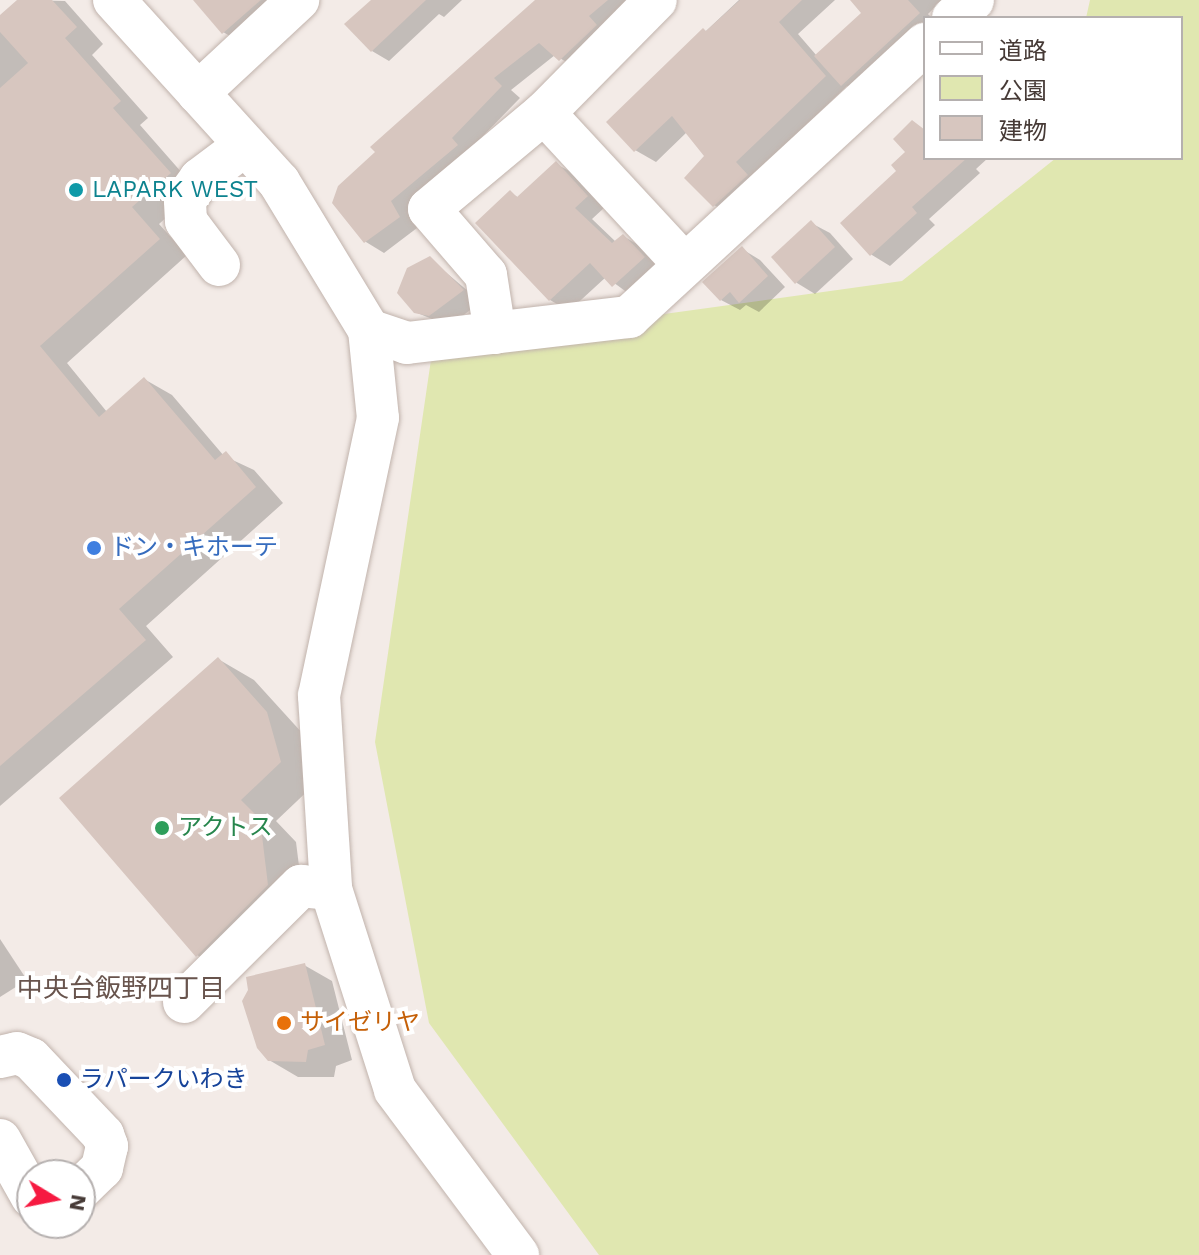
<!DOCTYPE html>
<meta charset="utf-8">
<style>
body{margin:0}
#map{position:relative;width:1199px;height:1255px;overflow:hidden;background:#f3ebe7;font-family:"Work Sans","Noto Sans JP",sans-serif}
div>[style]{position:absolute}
.green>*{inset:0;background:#e0e7b0}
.shadow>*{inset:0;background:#0003}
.building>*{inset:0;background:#d7c6bf}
.roads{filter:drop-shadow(0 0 2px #c1b3ac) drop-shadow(0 0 2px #c1b3ac)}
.minor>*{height:42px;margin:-21px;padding:0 21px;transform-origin:21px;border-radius:21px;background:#fff}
.dots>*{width:22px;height:22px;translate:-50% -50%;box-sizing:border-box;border:4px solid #fff;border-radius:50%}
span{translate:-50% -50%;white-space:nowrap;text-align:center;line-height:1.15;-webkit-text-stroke:8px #fff;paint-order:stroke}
.culture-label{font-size:24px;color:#0d838f}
.left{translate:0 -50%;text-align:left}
.shop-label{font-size:24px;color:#366cbe}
.leisure-label{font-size:24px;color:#27864d}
.food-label{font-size:24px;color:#c56008}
.transit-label{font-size:24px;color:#164399}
.neighbourhood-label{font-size:26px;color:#68544d}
.legend{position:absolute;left:923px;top:16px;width:260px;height:144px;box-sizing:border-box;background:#fff;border:2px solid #b5b0af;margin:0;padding:10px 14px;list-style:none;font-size:24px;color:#463a36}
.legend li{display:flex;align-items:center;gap:16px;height:40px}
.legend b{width:40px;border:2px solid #b5b0af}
.north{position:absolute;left:16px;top:1159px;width:80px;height:80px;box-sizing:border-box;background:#fff;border:2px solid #b5b0af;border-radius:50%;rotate:100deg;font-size:22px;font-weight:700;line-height:32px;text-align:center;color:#463a36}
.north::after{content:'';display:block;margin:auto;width:28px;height:36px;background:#f61a41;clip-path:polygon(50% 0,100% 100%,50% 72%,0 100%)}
</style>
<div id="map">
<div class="green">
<i style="clip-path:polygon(1090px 0,1199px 0,1199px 1255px,599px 1255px,429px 1023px,375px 742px,433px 346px,902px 281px,1056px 158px,1181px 158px,1181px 18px,1086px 18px)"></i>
</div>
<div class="shadow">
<i style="clip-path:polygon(20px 0,65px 1px,103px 44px,92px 55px,148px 118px,140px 125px,197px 190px,159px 224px,187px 255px,67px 363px,107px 412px,144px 379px,172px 395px,224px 456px,254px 470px,283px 503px,146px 626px,173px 657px,0 806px,0 18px)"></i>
<i style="clip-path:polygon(195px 0,305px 0,249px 47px,223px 32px)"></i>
<i style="clip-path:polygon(384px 0,462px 0,444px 17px,439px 14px,389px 61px,372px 51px)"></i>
<i style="clip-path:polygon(538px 0,639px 0,579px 70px,555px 55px,511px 90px,520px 98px,409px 212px,417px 228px,384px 253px,366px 242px,334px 203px,377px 153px,373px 147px)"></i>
<i style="clip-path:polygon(739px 0,835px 0,798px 34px,817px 56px,864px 13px,852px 0,942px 0,928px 14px,932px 18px,925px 18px,925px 38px,863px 96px,847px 86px,755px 174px,735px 217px,714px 205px,706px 156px,687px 132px,656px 162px,635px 150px,609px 122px)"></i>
<i style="clip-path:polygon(925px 130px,925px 158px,988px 158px,976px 169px,980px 173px,929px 219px,935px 225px,890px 266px,872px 255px,843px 223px,899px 171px)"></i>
<i style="clip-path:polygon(556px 164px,575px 174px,605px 207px,592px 219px,616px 242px,623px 236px,642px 247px,662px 269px,632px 296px,606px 277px,569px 311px,550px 300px,511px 193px,519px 198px)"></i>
<i style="clip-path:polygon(811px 223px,830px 233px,853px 259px,815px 294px,797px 283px,774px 257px)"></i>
<i style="clip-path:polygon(742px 249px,760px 260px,785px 287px,759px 312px,746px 305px,740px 310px,721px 300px)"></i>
<i style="clip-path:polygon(430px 259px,481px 302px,449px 326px,415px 312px)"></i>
<i style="clip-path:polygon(218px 659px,254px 680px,304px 735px,316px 783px,276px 821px,296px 842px,304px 906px,233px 976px,197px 955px)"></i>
<i style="clip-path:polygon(0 939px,27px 980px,0 997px)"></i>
<i style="clip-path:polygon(304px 965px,332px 981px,352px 1060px,336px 1066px,334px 1077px,298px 1077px,269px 1060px)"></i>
</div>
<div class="building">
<i style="clip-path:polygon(17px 0,52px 0,77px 27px,65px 38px,121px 101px,113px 108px,171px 173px,132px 207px,160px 239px,40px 346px,99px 417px,144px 377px,215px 460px,226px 451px,256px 487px,119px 609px,146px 640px,0 766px,0 88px,28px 63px,0 32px,0 15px)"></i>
<i style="clip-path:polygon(193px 0,261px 0,222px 34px)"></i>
<i style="clip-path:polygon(371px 0,426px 0,371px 52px,344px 24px)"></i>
<i style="clip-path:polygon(535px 0,608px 0,589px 16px,597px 25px,559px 61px,539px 43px,494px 78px,502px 86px,452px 138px,458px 145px,391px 201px,400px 217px,364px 243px,332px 203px,338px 186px,375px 152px,370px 147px)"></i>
<i style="clip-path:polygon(740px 0,802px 0,779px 22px,826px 76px,736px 162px,748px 175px,713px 207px,684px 178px,704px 156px,672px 116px,634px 152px,606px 122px,703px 28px,706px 31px)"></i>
<i style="clip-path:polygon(850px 0,908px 0,920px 13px,841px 86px,814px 56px,861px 13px)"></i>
<i style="clip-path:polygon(912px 120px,925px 130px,925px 158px,967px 158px,912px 207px,917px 213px,870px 256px,840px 223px,896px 171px,891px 165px,905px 152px,893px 139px)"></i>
<i style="clip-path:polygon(556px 161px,588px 196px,575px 208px,612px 243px,623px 234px,645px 257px,612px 287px,590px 263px,549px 301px,475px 223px,510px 190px,517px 197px)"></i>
<i style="clip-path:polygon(811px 220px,835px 247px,795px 284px,771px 257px)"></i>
<i style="clip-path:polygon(742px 246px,768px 276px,739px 303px,730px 292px,720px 301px,702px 282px)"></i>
<i style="clip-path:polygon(430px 256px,464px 290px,429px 316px,414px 313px,397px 293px,407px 268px)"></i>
<i style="clip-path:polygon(218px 657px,267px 712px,281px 762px,241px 800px,260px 819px,268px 885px,196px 957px,59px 798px)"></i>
<i style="clip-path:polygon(305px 963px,325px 1045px,308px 1050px,306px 1062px,268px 1061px,257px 1048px,242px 1001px,248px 990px,246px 977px)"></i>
</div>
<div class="roads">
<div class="minor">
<i style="left:114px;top:0;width:246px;rotate:47.8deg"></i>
<i style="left:279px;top:182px;width:173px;rotate:58.7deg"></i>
<i style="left:369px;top:330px;width:88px;rotate:84.2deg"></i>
<i style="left:378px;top:418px;width:284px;rotate:102deg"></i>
<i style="left:319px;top:696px;width:193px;rotate:86.4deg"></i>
<i style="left:331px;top:889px;width:211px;rotate:72.3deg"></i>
<i style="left:395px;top:1090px;width:206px;rotate:53.3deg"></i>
<i style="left:953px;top:18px;width:27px;rotate:-42deg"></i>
<i style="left:198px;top:93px;width:137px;rotate:-42.9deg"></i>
<i style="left:544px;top:113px;width:205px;rotate:47.2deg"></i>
<i style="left:219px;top:265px;width:55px;rotate:-126.9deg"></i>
<i style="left:186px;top:221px;width:21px;rotate:-93deg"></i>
<i style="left:185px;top:200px;width:26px;rotate:-54deg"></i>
<i style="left:200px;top:179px;width:55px;rotate:-36.9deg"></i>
<i style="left:369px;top:330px;width:40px;rotate:18.9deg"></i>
<i style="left:407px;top:343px;width:224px;rotate:-6.7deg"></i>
<i style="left:629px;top:317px;width:403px;rotate:-42.7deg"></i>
<i style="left:495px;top:333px;width:59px;rotate:-98.8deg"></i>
<i style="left:486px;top:275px;width:87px;rotate:-130.8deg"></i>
<i style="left:429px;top:209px;width:150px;rotate:-39.9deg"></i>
<i style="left:544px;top:113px;width:159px;rotate:-45.3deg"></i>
<i style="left:184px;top:1002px;width:165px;rotate:-44.8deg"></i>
<i style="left:301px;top:886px;width:30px;rotate:6deg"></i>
<i style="left:0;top:1057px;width:17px;rotate:-13deg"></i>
<i style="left:17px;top:1053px;width:15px;rotate:23deg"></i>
<i style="left:31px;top:1059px;width:105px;rotate:46.5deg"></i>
<i style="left:103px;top:1135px;width:12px;rotate:70deg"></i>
<i style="left:107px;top:1146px;width:23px;rotate:103deg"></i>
<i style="left:102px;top:1168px;width:30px;rotate:136deg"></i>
<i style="left:0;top:1140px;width:65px;rotate:60.7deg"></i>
</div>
</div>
<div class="dots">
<i style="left:76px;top:190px;background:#0f9aa8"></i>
<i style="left:94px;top:548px;background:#3f7fe0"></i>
<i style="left:162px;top:828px;background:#2e9e5b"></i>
<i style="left:284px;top:1023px;background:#e8710a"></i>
<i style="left:64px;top:1080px;background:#1a4fb4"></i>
</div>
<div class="culture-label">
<span class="left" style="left:92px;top:190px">LAPARK WEST</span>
</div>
<div class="shop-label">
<span class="left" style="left:110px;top:548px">ドン・キホーテ</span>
</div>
<div class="leisure-label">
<span class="left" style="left:178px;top:828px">アクトス</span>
</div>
<div class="food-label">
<span class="left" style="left:300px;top:1023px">サイゼリヤ</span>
</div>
<div class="transit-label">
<span class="left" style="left:80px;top:1080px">ラパークいわき</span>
</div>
<div class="neighbourhood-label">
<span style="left:121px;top:989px">中央台飯野四丁目</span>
</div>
<ul class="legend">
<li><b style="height:10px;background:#fff"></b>道路</li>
<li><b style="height:22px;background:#e0e7b0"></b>公園</li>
<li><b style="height:22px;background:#d7c6bf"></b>建物</li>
</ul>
<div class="north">N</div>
</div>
